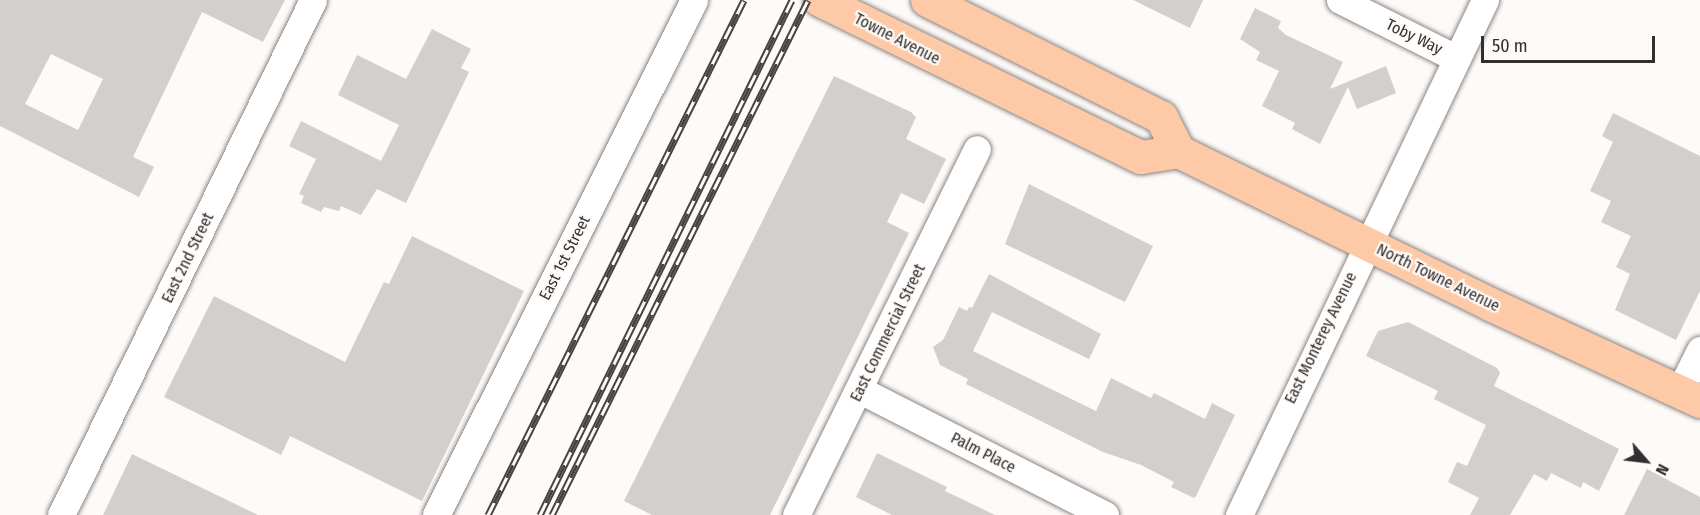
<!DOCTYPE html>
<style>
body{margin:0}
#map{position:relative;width:1700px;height:515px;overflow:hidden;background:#fefaf7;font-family:"Fira Sans Condensed",sans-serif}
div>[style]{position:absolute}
.building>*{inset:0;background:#d3cfcc}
.roads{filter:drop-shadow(0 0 2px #8a8684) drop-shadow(0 0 2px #8a8684)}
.minor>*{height:27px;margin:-13.5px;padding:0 13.5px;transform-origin:13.5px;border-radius:13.5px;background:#fff}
.major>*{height:33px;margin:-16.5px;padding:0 16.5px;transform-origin:16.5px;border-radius:16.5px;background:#fec9a6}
.rail>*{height:7px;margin-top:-3.5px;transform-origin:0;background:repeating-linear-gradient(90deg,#fefaf7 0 14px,#464443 0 28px);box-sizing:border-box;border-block:2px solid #464443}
span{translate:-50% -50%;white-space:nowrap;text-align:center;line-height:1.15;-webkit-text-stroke:4.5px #fefaf7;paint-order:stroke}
.street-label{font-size:16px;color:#312f2f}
.north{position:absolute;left:1616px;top:431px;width:60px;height:60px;-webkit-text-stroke:4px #fefaf7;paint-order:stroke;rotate:118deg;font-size:16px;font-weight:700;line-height:24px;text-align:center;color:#312f2f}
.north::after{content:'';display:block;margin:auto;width:21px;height:27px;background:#312f2f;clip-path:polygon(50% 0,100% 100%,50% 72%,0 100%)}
.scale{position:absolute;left:1481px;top:36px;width:174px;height:27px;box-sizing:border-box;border:3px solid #312f2f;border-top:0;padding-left:8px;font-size:18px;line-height:21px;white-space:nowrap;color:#312f2f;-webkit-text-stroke:4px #fefaf7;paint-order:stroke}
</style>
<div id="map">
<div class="building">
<i style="clip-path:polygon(evenodd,0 0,285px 0,263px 42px,202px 12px,133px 157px,154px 167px,139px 197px,0 126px,0 0,51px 54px,103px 79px,78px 130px,25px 104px,51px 54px)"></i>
<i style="clip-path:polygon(1133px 0,1203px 0,1190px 28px)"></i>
<i style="clip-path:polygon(1255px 8px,1281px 21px,1278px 28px,1286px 35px,1343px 62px,1330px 89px,1386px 66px,1396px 93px,1357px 109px,1348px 87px,1320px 144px,1292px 129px,1295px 123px,1262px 106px,1279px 71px,1256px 60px,1260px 52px,1240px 39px)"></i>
<i style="clip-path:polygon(432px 29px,471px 49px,461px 68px,469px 72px,406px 203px,377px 189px,361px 215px,341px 206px,339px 211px,324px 207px,321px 212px,301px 203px,304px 196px,299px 194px,316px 159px,289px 146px,301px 121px,381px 161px,399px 125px,338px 95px,357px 55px,406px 79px)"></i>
<i style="clip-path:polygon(834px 76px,911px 112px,916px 117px,906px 139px,946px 159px,924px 204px,901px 193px,887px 222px,909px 233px,770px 515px,652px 515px,624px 501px)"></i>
<i style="clip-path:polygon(1613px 113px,1700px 156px,1700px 291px,1676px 340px,1615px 310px,1630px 274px,1616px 267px,1631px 236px,1601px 222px,1611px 201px,1590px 191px,1613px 142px,1602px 136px)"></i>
<i style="clip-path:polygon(1029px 184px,1153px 246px,1125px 302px,1005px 244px)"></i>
<i style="clip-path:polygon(412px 236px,524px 291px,422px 501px,290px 436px,281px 455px,164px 397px,214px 296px,345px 362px,384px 282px,389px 284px)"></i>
<i style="clip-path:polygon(989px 274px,1101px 334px,1089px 359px,992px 312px,973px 351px,1096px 411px,1111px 378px,1151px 398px,1154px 393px,1205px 419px,1212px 403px,1235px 415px,1196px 496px,1194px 498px,1171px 487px,1174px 482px,1141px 465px,1103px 452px,966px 384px,968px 379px,940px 365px,933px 347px,943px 340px,959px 307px,967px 311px,969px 307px,972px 308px)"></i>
<i style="clip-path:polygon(1408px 322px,1497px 368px,1500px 373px,1494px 386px,1619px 449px,1599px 491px,1583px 482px,1581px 488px,1551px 473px,1547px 481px,1534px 474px,1510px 515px,1470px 515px,1479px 498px,1448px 482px,1457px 462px,1467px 466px,1486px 425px,1434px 399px,1438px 391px,1366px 356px,1378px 331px)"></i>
<i style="clip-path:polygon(877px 453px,947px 487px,945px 491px,995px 515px,892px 515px,856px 497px)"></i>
<i style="clip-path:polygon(132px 454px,258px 515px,103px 515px)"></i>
<i style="clip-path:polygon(1647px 469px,1700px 497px,1700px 515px,1624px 515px)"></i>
</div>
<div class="roads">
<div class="minor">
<i style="left:1340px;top:0;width:130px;rotate:26.6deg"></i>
<i style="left:860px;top:390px;width:275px;rotate:27deg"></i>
<i style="left:1680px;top:390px;width:45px;rotate:-63.4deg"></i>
<i style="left:61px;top:515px;width:573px;rotate:-63.93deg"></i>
<i style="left:436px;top:515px;width:576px;rotate:-63.39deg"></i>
<i style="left:796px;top:515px;width:408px;rotate:-63.7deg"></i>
<i style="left:1239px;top:515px;width:571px;rotate:-64.47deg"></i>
</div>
<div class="major">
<i style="left:820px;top:0;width:357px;rotate:26.1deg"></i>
<i style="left:1141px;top:157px;width:37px;rotate:-9deg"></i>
<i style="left:1178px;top:151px;width:350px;rotate:26.1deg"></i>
<i style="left:1492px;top:305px;width:229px;rotate:24.8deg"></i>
<i style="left:927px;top:0;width:262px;rotate:26.6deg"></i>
<i style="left:1161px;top:117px;width:38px;rotate:63deg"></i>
</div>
</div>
<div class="rail">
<i style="left:488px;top:515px;width:575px;rotate:-63.57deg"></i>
<i style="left:540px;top:515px;width:573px;rotate:-63.93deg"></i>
<i style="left:552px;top:515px;width:575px;rotate:-63.57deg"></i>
</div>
<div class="street-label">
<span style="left:1414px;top:37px;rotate:26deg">Toby Way</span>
<span style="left:897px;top:39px;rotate:27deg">Towne Avenue</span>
<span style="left:188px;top:258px;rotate:-64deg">East 2nd Street</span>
<span style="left:565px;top:258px;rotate:-63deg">East 1st Street</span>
<span style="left:1438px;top:278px;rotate:26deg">North Towne Avenue</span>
<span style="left:888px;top:333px;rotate:-64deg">East Commercial Street</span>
<span style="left:1321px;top:338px;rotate:-64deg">East Monterey Avenue</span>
<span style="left:983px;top:453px;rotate:27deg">Palm Place</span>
</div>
<div class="north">N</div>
<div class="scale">50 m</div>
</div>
